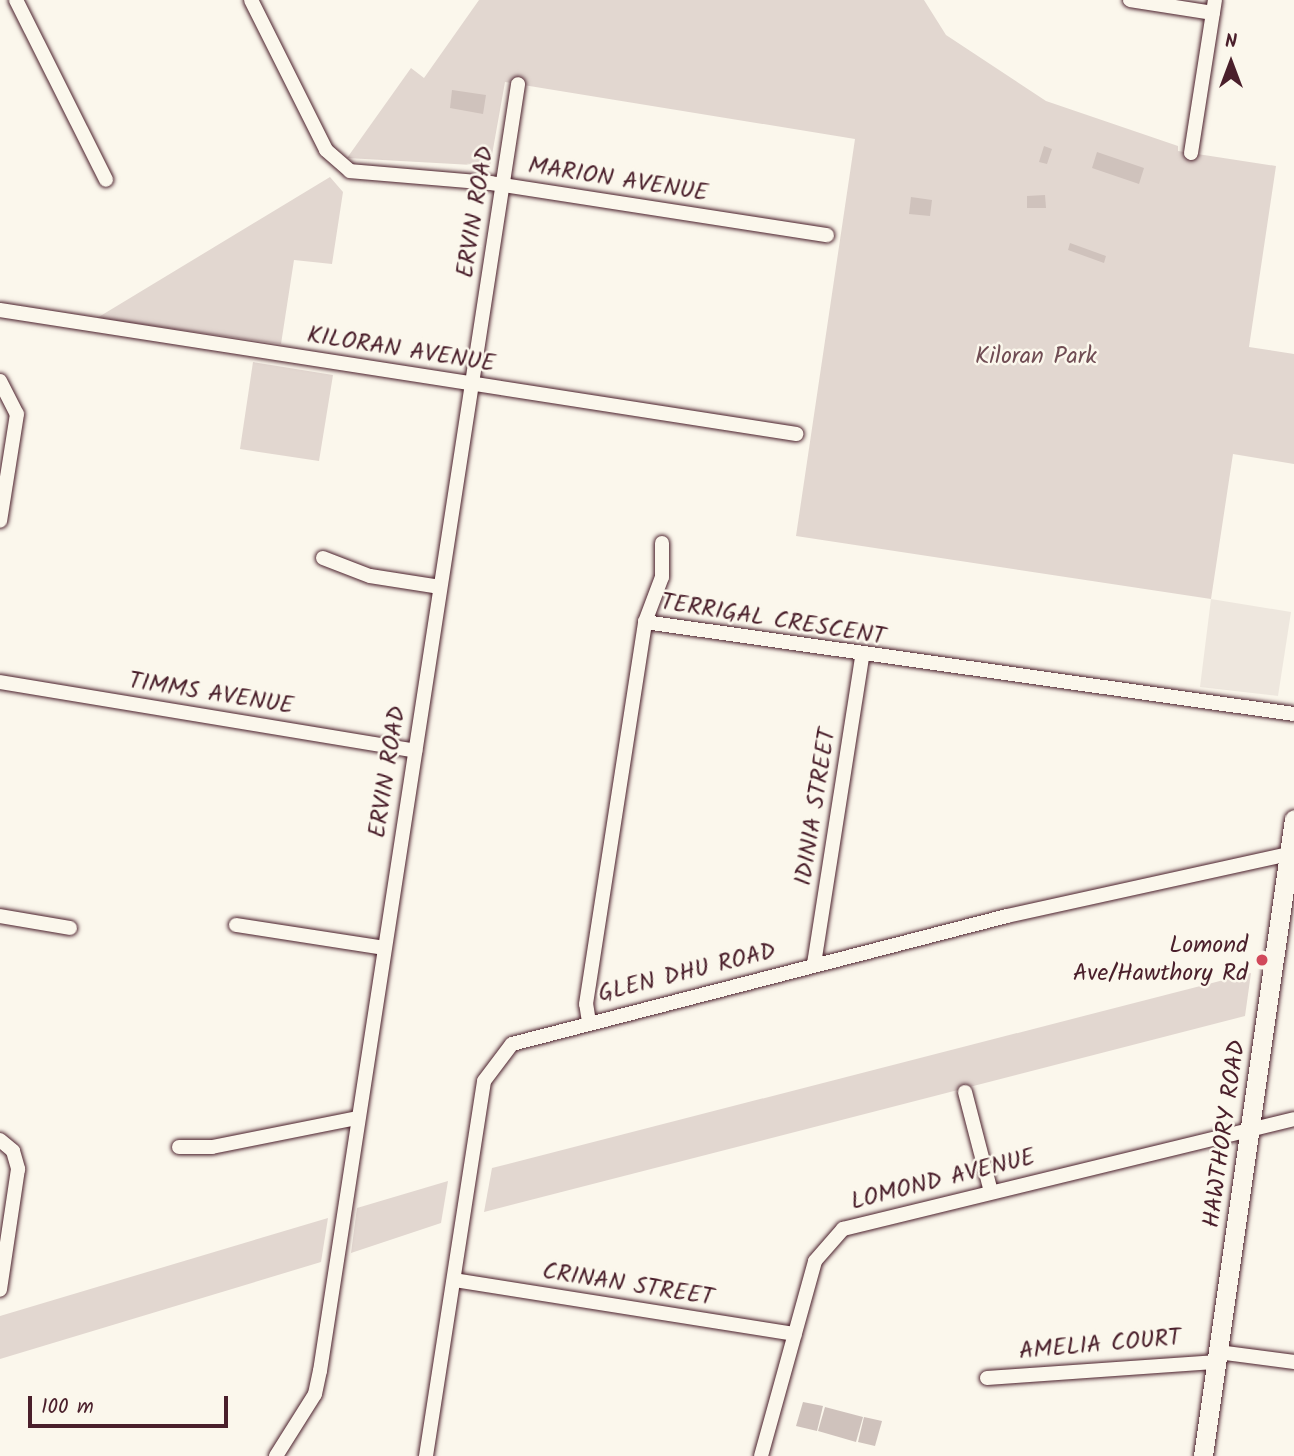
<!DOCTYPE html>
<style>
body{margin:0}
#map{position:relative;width:1294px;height:1456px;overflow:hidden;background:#fbf7ec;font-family:Kalam,sans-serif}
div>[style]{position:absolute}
.built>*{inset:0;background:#eee7de}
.green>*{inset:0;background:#e2d7d0}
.building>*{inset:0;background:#cfc2bc}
.roads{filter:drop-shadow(0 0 2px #4a1f2b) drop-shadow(0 0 2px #4a1f2b)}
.minor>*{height:14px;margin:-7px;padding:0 7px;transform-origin:7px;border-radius:7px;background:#fbf7ec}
.secondary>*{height:19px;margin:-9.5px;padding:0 9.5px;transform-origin:9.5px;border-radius:9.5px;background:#fbf7ec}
.dots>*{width:19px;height:19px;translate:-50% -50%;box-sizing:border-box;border:4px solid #fbf7ec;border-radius:50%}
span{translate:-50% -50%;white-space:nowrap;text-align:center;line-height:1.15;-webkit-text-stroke:5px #fbf7ec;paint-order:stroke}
.street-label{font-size:24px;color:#4a1f2b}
.park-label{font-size:24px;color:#704d54}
.poi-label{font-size:24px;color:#4a1f2b}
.right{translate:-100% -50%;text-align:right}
.north{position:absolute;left:1196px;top:28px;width:70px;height:70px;-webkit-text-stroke:5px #fbf7ec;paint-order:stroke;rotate:0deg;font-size:19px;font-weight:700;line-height:28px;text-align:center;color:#4a1f2b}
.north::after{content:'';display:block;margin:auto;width:24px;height:32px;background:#4a1f2b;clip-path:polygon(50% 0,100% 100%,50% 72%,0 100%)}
.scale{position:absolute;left:28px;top:1396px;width:200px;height:32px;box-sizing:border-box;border:4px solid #4a1f2b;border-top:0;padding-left:9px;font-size:21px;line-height:24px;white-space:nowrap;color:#4a1f2b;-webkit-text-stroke:5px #fbf7ec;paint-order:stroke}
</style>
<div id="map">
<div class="built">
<i style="clip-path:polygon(1211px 599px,1291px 612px,1278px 696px,1200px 687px)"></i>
</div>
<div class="green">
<i style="clip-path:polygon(479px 0,924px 0,946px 35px,1046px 101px,1178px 146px,1178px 151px,1276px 166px,1249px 347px,1294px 354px,1294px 464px,1233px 454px,1211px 599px,796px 536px,855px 139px,505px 82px,490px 166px,347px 158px,411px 68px,424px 78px)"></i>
<i style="clip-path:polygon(330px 177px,343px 192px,332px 264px,294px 260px,281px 344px,97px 318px)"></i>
<i style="clip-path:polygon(253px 362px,333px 375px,319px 461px,240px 449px)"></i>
<i style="clip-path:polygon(1251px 973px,1245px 1016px,484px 1212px,492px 1168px)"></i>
<i style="clip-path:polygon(448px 1181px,441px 1223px,351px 1253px,357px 1208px)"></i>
<i style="clip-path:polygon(328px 1218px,321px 1262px,0 1359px,0 1316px)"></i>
</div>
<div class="building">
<i style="clip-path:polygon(452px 90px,486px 95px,483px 114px,450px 108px)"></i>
<i style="clip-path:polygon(1044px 146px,1052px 149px,1047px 164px,1039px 162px)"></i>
<i style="clip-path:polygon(1097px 152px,1144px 168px,1139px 184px,1092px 168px)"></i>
<i style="clip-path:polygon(1045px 195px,1046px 208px,1027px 208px,1027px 196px)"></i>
<i style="clip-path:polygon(911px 197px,932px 200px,930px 216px,909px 214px)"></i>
<i style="clip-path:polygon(1070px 243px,1106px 256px,1104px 263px,1068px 250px)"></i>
<i style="clip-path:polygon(803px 1402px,823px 1406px,817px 1431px,796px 1426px)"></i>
<i style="clip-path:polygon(825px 1407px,863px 1417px,856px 1442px,818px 1431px)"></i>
<i style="clip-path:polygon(864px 1417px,882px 1421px,875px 1446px,858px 1442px)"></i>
</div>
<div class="roads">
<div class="minor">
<i style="left:16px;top:0;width:201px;rotate:63.4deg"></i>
<i style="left:251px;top:0;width:168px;rotate:63.4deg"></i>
<i style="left:326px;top:150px;width:32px;rotate:41deg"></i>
<i style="left:350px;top:171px;width:141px;rotate:4.9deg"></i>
<i style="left:490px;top:183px;width:341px;rotate:8.8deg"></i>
<i style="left:1130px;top:0;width:84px;rotate:8.9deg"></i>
<i style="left:1191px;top:153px;width:155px;rotate:-81.1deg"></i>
<i style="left:0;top:310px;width:806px;rotate:8.85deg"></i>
<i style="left:0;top:381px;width:37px;rotate:63deg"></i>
<i style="left:17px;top:414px;width:108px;rotate:99deg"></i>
<i style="left:323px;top:558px;width:50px;rotate:21deg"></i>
<i style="left:370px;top:576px;width:71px;rotate:8.9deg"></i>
<i style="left:645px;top:622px;width:48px;rotate:-69.3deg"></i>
<i style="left:662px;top:577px;width:34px;rotate:-90deg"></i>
<i style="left:0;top:682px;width:421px;rotate:9.4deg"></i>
<i style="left:0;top:916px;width:71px;rotate:9.7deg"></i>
<i style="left:236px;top:925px;width:150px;rotate:8.8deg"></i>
<i style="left:814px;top:964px;width:311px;rotate:-81.1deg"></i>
<i style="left:589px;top:1022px;width:18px;rotate:-99deg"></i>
<i style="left:586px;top:1004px;width:387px;rotate:-81.2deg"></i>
<i style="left:645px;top:622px;width:655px;rotate:8.07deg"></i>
<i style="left:965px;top:1092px;width:103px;rotate:75.4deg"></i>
<i style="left:0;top:1140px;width:17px;rotate:40deg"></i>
<i style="left:13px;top:1151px;width:19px;rotate:74deg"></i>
<i style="left:18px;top:1169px;width:122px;rotate:98.5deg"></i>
<i style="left:179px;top:1147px;width:33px"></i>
<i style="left:212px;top:1147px;width:148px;rotate:-11.3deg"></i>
<i style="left:454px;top:1280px;width:345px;rotate:9deg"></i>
<i style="left:1218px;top:1352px;width:77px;rotate:7.5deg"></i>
<i style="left:987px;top:1378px;width:231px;rotate:-4deg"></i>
<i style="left:276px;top:1456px;width:73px;rotate:-57.8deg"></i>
<i style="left:315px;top:1394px;width:24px;rotate:-78deg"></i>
<i style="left:320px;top:1371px;width:1302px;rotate:-81.25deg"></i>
<i style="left:426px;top:1456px;width:379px;rotate:-81.2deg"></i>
<i style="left:484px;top:1081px;width:46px;rotate:-52.9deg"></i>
<i style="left:512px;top:1044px;width:511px;rotate:-14.5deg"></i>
<i style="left:1007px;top:916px;width:289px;rotate:-12.4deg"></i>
<i style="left:761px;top:1456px;width:202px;rotate:-74.5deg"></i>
<i style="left:815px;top:1261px;width:43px;rotate:-48.8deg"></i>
<i style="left:843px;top:1229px;width:464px;rotate:-13.7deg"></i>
</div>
<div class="secondary">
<i style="left:1203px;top:1456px;width:643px;rotate:-81.87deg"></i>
</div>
</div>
<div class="dots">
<i style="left:1262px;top:960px;background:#d1495b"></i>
</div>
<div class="street-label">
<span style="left:618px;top:180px;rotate:9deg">MARION AVENUE</span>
<span style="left:476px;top:212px;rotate:-81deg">ERVIN ROAD</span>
<span style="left:401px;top:350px;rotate:9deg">KILORAN AVENUE</span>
<span style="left:773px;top:620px;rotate:9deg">TERRIGAL CRESCENT</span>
<span style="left:211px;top:694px;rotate:9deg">TIMMS AVENUE</span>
<span style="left:388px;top:772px;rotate:-81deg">ERVIN ROAD</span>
<span style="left:816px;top:807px;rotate:-81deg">IDINIA STREET</span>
<span style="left:687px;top:973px;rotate:-14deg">GLEN DHU ROAD</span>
<span style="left:1225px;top:1134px;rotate:-82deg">HAWTHORY ROAD</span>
<span style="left:943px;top:1180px;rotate:-14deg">LOMOND AVENUE</span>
<span style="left:628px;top:1285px;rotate:9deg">CRINAN STREET</span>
<span style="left:1100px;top:1345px;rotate:-5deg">AMELIA COURT</span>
</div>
<div class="park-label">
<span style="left:1036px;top:357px">Kiloran Park</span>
</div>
<div class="poi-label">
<span class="right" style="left:1248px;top:960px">Lomond<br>Ave/Hawthory Rd</span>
</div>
<div class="north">N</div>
<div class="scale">100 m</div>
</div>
